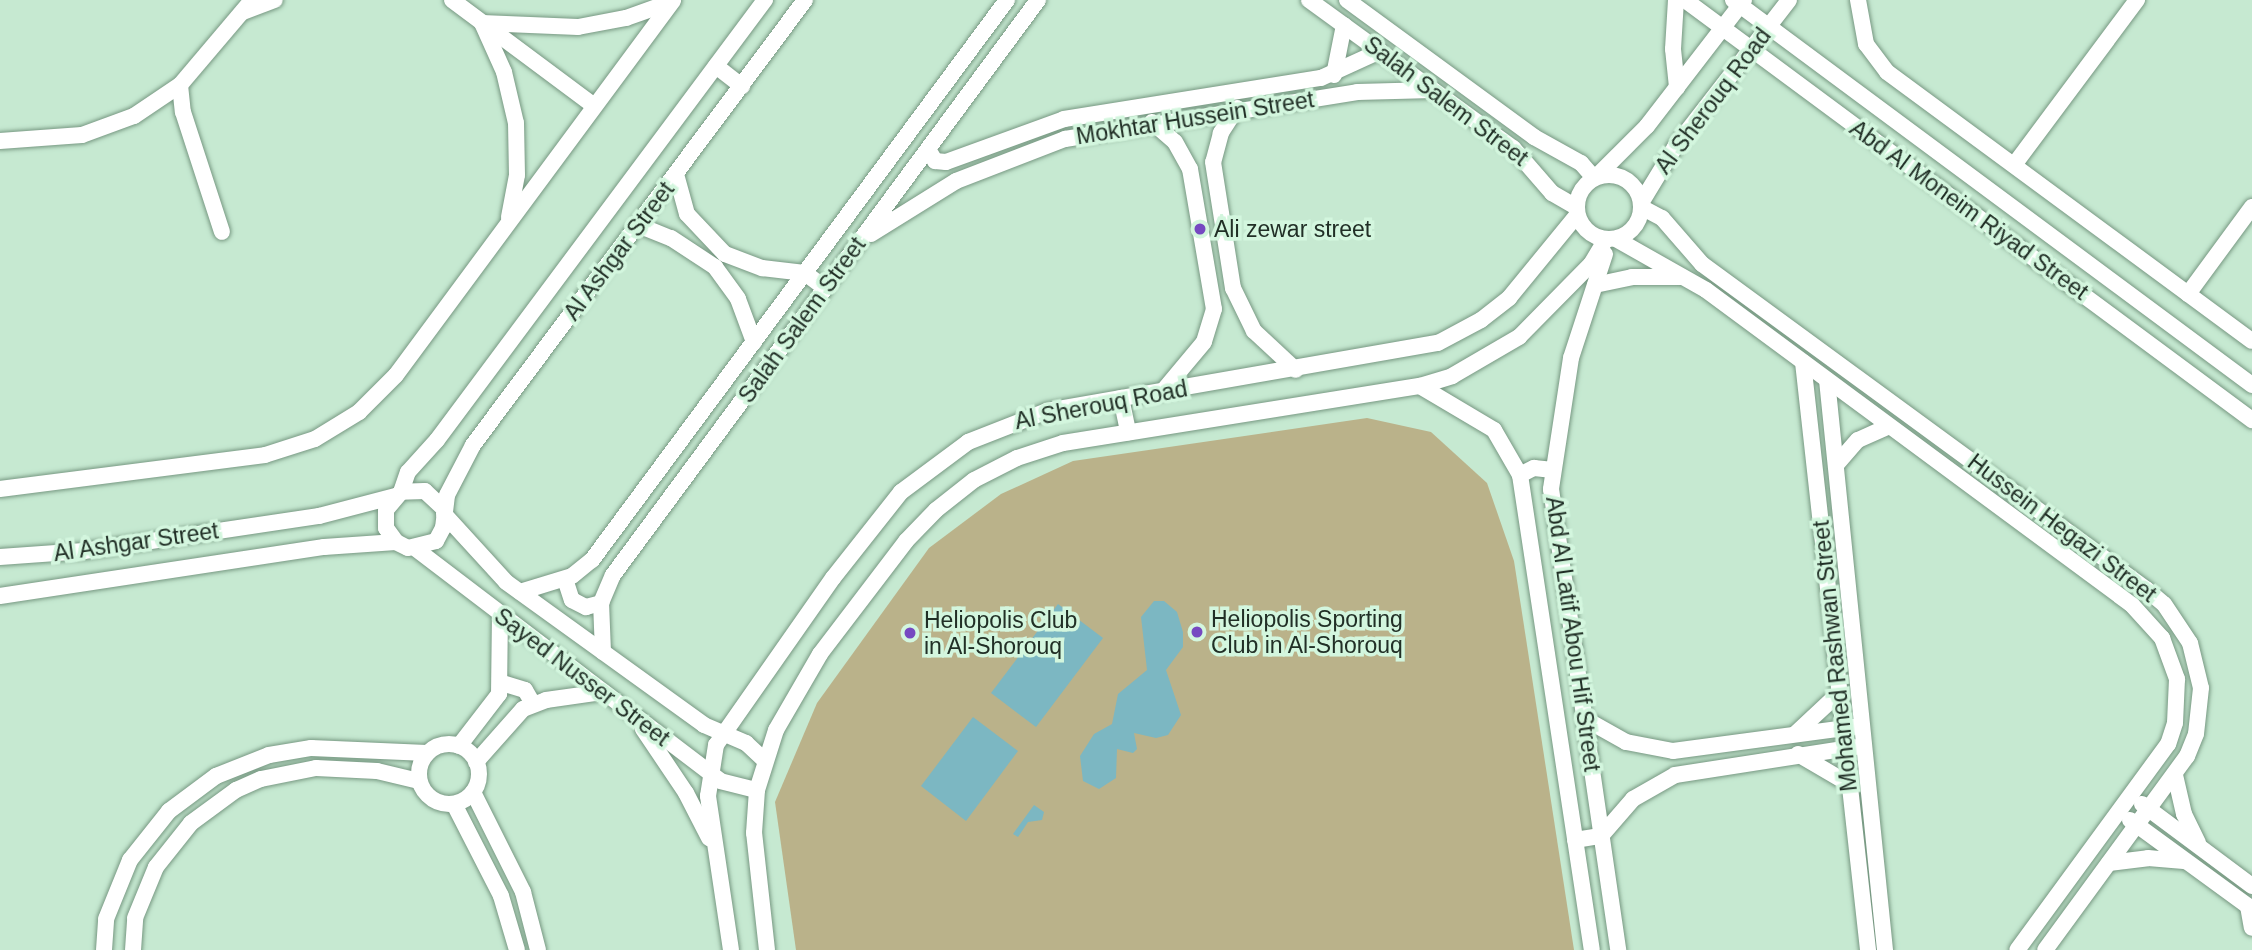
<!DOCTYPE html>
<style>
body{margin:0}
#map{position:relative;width:2252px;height:950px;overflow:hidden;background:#c6e9d1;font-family:Helvetica,sans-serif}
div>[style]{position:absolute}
.green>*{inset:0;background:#bab28a}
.water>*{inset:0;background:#7cb7c2}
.roads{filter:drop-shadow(0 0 2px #779882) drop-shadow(0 0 2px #779882)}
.minor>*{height:16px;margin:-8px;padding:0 8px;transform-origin:8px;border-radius:8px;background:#fff}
.minor>.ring{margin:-8px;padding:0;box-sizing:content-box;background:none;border:16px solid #fff;border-radius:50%}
.dots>*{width:19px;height:19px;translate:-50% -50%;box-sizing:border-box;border:4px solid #d3f6de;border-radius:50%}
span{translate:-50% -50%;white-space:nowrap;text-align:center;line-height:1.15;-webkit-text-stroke:7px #d3f6de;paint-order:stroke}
.street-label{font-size:23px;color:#212f26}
.poi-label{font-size:23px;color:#212f26}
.left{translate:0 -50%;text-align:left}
</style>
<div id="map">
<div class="green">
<i style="clip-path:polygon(1367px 418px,1431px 432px,1487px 483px,1514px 561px,1574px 950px,796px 950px,775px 802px,817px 703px,929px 548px,1001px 494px,1073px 461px)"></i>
</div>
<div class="water">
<i style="clip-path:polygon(1154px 601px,1164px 601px,1177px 612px,1183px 632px,1183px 647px,1166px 670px,1181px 715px,1168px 735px,1156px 738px,1134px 733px,1137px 749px,1133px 753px,1117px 749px,1116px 778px,1099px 789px,1083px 781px,1080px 756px,1094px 734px,1112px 724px,1118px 694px,1147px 670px,1141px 617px)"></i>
<i style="clip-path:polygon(1058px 604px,1103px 638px,1036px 727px,991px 693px)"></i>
<i style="clip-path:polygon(973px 717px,1018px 751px,966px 821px,921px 786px)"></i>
<i style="clip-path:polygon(1034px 805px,1044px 812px,1042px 820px,1028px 822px,1018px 837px,1013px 834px)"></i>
</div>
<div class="roads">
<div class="minor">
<i style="left:452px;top:0;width:177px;rotate:36.7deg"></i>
<i style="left:1309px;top:0;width:252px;rotate:36deg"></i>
<i style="left:1513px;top:148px;width:60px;rotate:49.1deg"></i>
<i style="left:1552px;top:193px;width:28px;rotate:30deg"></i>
<i style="left:1347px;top:0;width:232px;rotate:36.2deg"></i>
<i style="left:1534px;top:137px;width:54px;rotate:29deg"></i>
<i style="left:1581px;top:163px;width:20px;rotate:49deg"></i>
<i style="left:1676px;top:0;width:49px;rotate:93.5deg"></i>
<i style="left:1673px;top:49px;width:39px;rotate:84deg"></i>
<i style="left:1685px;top:0;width:706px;rotate:36.53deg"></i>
<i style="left:1733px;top:0;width:646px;rotate:36.57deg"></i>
<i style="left:1858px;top:0;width:45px;rotate:79.7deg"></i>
<i style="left:1866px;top:44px;width:35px;rotate:53deg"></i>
<i style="left:1887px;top:72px;width:453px;rotate:36.4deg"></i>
<i style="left:243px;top:12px;width:34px;rotate:-21deg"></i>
<i style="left:482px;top:23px;width:54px;rotate:65.8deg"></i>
<i style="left:504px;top:72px;width:52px;rotate:76.8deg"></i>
<i style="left:516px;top:123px;width:52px;rotate:88.9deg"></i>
<i style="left:517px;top:175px;width:43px;rotate:100.8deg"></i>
<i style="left:482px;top:23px;width:96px;rotate:2.4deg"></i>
<i style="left:578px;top:27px;width:49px;rotate:-10.6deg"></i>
<i style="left:626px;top:18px;width:48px;rotate:-19.6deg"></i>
<i style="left:716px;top:66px;width:33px;rotate:38deg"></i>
<i style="left:1334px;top:75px;width:51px;rotate:-78.7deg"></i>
<i style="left:180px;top:85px;width:27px;rotate:84deg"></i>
<i style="left:183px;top:112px;width:126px;rotate:72deg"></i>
<i style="left:1237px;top:108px;width:30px;rotate:123deg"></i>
<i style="left:1221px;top:133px;width:30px;rotate:105deg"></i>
<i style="left:1213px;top:162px;width:128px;rotate:81deg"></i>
<i style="left:1233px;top:288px;width:48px;rotate:64deg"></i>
<i style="left:1254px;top:331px;width:57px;rotate:42.9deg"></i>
<i style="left:1152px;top:122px;width:30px;rotate:41deg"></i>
<i style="left:1175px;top:142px;width:31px;rotate:61deg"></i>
<i style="left:1190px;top:169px;width:142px;rotate:80.3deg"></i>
<i style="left:1214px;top:309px;width:34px;rotate:107deg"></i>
<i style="left:1204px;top:342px;width:65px;rotate:130deg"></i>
<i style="left:0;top:141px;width:82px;rotate:-4.2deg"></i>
<i style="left:82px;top:135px;width:55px;rotate:-20.1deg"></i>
<i style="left:134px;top:116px;width:55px;rotate:-34deg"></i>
<i style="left:180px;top:85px;width:111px;rotate:-49.7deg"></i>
<i style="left:928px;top:149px;width:14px;rotate:60deg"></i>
<i style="left:935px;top:161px;width:11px;rotate:5deg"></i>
<i style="left:946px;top:162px;width:126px;rotate:-20deg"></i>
<i style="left:1064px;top:119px;width:260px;rotate:-9.1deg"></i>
<i style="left:1321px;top:78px;width:65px;rotate:-24.6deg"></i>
<i style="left:2014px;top:165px;width:206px;rotate:-53.3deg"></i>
<i style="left:676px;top:174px;width:41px;rotate:74.6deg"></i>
<i style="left:687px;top:214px;width:55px;rotate:46.5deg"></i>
<i style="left:725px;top:254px;width:40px;rotate:21deg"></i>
<i style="left:762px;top:268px;width:43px;rotate:6.6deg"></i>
<i style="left:805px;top:273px;width:25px;rotate:37deg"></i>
<i class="ring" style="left:1577px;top:175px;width:48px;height:48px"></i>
<i style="left:1596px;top:177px;width:72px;rotate:-45deg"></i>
<i style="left:1647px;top:126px;width:159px;rotate:-52.4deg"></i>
<i style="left:1641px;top:203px;width:66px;rotate:-58.7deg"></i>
<i style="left:1675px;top:147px;width:186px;rotate:-52.2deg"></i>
<i style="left:1641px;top:207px;width:24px;rotate:28deg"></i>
<i style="left:1662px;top:218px;width:61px;rotate:49deg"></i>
<i style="left:1702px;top:264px;width:550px;rotate:36.2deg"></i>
<i style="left:2146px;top:589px;width:23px;rotate:40deg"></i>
<i style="left:2164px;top:604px;width:47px;rotate:56.3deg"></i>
<i style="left:2190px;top:643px;width:46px;rotate:76.3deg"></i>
<i style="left:2201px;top:688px;width:46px;rotate:96.2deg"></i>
<i style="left:2196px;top:734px;width:24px;rotate:112deg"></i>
<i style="left:2187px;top:756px;width:240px;rotate:126.2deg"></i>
<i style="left:638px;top:225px;width:35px;rotate:22deg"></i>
<i style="left:671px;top:238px;width:53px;rotate:33.4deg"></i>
<i style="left:715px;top:267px;width:39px;rotate:54deg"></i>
<i style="left:738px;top:299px;width:46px;rotate:69.6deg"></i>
<i style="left:871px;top:234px;width:100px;rotate:-31.9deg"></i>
<i style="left:956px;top:181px;width:117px;rotate:-21.1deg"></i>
<i style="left:1065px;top:139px;width:296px;rotate:-9.1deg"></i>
<i style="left:1357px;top:92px;width:76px;rotate:-1.5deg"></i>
<i style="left:1616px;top:239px;width:103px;rotate:29.5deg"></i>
<i style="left:1706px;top:290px;width:530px;rotate:36.48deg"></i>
<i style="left:2132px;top:605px;width:45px;rotate:47.7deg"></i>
<i style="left:2162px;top:638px;width:44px;rotate:69.9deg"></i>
<i style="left:2177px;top:679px;width:44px;rotate:92.6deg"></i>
<i style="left:2175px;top:723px;width:22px;rotate:108deg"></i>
<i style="left:2168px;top:744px;width:255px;rotate:126.2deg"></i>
<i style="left:1605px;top:254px;width:109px;rotate:108.1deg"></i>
<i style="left:1571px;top:358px;width:133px;rotate:98.7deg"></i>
<i style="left:1551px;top:489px;width:466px;rotate:81.7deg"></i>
<i style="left:1595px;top:285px;width:38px;rotate:-12deg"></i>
<i style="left:1632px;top:277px;width:50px"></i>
<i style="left:2188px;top:294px;width:108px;rotate:-53.7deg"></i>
<i style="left:1803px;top:362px;width:592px;rotate:83.69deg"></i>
<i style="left:1827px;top:380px;width:573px;rotate:84.19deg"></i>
<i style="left:1420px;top:386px;width:86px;rotate:30.7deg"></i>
<i style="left:1494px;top:430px;width:52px;rotate:60deg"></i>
<i style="left:1520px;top:475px;width:480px;rotate:81.4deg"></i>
<i style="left:1121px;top:398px;width:35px;rotate:78deg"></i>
<i style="left:1836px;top:465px;width:33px;rotate:-49deg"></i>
<i style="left:1858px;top:440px;width:34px;rotate:-24deg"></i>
<i style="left:1520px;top:475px;width:16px;rotate:-27deg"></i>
<i style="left:1534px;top:468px;width:19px;rotate:6deg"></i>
<i style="left:0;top:489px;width:267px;rotate:-7.3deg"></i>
<i style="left:265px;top:455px;width:52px;rotate:-17.7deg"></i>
<i style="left:315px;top:439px;width:52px;rotate:-31.5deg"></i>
<i style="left:359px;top:412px;width:52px;rotate:-45deg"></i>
<i style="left:396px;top:375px;width:466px;rotate:-53.5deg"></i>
<i style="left:401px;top:492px;width:21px;rotate:-71deg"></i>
<i style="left:408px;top:472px;width:43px;rotate:-47.8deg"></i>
<i style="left:437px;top:440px;width:549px;rotate:-53.3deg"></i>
<i style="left:443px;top:508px;width:25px;rotate:-137deg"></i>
<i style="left:425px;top:491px;width:24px;rotate:178deg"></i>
<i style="left:401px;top:492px;width:23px;rotate:130deg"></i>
<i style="left:386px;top:510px;width:18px;rotate:90deg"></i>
<i style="left:386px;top:528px;width:17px;rotate:54deg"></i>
<i style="left:396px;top:542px;width:13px;rotate:27deg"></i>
<i style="left:408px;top:548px;width:29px;rotate:-14deg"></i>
<i style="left:436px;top:541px;width:15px;rotate:-62deg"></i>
<i style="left:443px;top:528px;width:33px;rotate:-83deg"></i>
<i style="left:447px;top:495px;width:56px;rotate:-62.5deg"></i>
<i style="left:473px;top:445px;width:555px;rotate:-53.27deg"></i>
<i style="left:444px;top:514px;width:92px;rotate:47.6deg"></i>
<i style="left:506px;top:582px;width:244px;rotate:35.8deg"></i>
<i style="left:704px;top:725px;width:46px;rotate:23.2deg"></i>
<i style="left:746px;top:743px;width:26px;rotate:43deg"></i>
<i style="left:416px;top:549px;width:382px;rotate:37.3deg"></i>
<i style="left:720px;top:781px;width:38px;rotate:14deg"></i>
<i style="left:0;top:557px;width:84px;rotate:-4.1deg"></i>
<i style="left:84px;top:551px;width:238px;rotate:-8.5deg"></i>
<i style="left:319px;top:516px;width:79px;rotate:-14.7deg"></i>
<i style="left:565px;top:579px;width:22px;rotate:72deg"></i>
<i style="left:572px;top:600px;width:16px;rotate:27deg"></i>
<i style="left:586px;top:607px;width:16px;rotate:-15deg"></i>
<i style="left:520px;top:592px;width:54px;rotate:-17.1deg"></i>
<i style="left:572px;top:576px;width:26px;rotate:-39deg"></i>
<i style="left:592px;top:560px;width:697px;rotate:-53.46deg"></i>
<i style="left:0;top:596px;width:328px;rotate:-8.6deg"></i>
<i style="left:324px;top:547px;width:72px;rotate:-4deg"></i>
<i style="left:603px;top:652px;width:49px;rotate:-92.3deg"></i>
<i style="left:601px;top:603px;width:30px;rotate:-67deg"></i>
<i style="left:613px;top:575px;width:715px;rotate:-53.53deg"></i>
<i style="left:502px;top:683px;width:24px;rotate:17deg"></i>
<i style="left:525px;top:690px;width:16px;rotate:60deg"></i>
<i style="left:1585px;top:719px;width:47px;rotate:29.3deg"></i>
<i style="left:1626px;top:742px;width:48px;rotate:10.8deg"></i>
<i style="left:1673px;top:751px;width:182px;rotate:-7.6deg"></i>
<i style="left:643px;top:729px;width:77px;rotate:56.1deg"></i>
<i style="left:686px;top:793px;width:51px;rotate:62.9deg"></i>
<i style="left:1795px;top:734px;width:60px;rotate:-43deg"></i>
<i class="ring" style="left:419px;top:744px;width:44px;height:44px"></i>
<i style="left:459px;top:746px;width:66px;rotate:-52.4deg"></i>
<i style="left:499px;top:694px;width:78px;rotate:-89.3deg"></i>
<i style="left:1798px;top:754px;width:59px;rotate:30.5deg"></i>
<i style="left:476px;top:762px;width:71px;rotate:-48.4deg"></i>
<i style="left:523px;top:709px;width:25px;rotate:-21deg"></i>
<i style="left:546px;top:700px;width:58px;rotate:-8deg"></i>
<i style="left:2175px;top:775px;width:40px;rotate:77deg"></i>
<i style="left:2184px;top:814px;width:32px;rotate:64deg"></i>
<i style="left:473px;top:792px;width:112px;rotate:63.4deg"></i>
<i style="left:523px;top:892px;width:60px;rotate:75.5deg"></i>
<i style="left:454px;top:804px;width:103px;rotate:62.9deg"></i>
<i style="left:501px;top:896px;width:56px;rotate:73.5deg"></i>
<i style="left:2142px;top:804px;width:137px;rotate:36.7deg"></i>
<i style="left:2130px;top:820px;width:151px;rotate:36.1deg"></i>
<i style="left:1575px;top:840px;width:26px;rotate:-9deg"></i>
<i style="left:1601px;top:836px;width:49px;rotate:-49.1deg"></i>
<i style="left:1633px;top:799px;width:48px;rotate:-29.7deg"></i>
<i style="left:1675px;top:775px;width:182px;rotate:-8.8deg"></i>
<i style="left:2109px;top:863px;width:39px;rotate:-7deg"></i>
<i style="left:2148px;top:858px;width:36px;rotate:5deg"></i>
<i style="left:2248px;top:906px;width:22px;rotate:80deg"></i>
<i style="left:104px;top:950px;width:31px;rotate:-86deg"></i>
<i style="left:106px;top:919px;width:64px;rotate:-67.9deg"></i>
<i style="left:130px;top:860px;width:63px;rotate:-51.5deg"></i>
<i style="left:169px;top:811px;width:59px;rotate:-36.7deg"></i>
<i style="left:216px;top:776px;width:57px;rotate:-21.6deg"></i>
<i style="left:269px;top:755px;width:43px;rotate:-9.5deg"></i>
<i style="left:311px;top:748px;width:116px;rotate:2.5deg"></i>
<i style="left:133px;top:950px;width:32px;rotate:-86deg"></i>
<i style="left:135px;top:918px;width:55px;rotate:-67.6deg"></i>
<i style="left:156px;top:867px;width:56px;rotate:-51.5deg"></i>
<i style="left:191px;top:823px;width:56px;rotate:-36.3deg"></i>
<i style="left:236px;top:790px;width:27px;rotate:-24deg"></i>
<i style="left:261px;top:779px;width:56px;rotate:-11.3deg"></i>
<i style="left:316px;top:768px;width:61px;rotate:2.8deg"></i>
<i style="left:377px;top:771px;width:43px;rotate:13.4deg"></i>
<i style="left:731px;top:950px;width:156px;rotate:-98.5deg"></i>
<i style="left:708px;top:796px;width:52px;rotate:-81.1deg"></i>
<i style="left:716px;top:745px;width:204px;rotate:-55deg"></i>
<i style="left:833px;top:578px;width:110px;rotate:-51.7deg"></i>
<i style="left:901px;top:492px;width:84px;rotate:-36.7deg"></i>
<i style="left:968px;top:442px;width:85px;rotate:-21.4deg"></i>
<i style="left:1047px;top:411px;width:397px;rotate:-9.9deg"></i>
<i style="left:1438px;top:343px;width:49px;rotate:-28.1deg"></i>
<i style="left:1481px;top:320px;width:36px;rotate:-38deg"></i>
<i style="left:1509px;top:298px;width:107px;rotate:-50.7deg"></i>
<i style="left:767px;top:950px;width:118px;rotate:-96.3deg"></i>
<i style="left:754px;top:833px;width:43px;rotate:-86deg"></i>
<i style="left:757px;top:790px;width:63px;rotate:-72.4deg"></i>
<i style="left:776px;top:730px;width:88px;rotate:-59.9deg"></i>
<i style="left:820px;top:654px;width:142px;rotate:-52.7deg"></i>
<i style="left:906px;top:541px;width:43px;rotate:-45.9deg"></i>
<i style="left:936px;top:510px;width:48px;rotate:-38.3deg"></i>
<i style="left:974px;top:480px;width:48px;rotate:-27.1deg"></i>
<i style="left:1017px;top:458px;width:48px;rotate:-18.1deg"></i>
<i style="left:1063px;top:443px;width:362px;rotate:-9.1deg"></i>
<i style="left:1420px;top:386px;width:34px;rotate:-17deg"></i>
<i style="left:1452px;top:376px;width:78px;rotate:-30.2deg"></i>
<i style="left:1519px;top:337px;width:103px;rotate:-45.4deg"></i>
<i style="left:1591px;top:264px;width:29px;rotate:-59deg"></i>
</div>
</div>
<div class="dots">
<i style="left:1200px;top:229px;background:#7649c1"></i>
<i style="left:1197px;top:632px;background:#7649c1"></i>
<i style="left:910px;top:633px;background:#7649c1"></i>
</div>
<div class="street-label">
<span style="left:1446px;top:101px;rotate:37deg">Salah Salem Street</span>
<span style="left:1713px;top:101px;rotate:-53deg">Al Sherouq Road</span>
<span style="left:1195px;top:118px;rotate:-9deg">Mokhtar Hussein Street</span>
<span style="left:1969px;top:210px;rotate:36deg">Abd Al Moneim Riyad Street</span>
<span style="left:619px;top:251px;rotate:-53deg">Al Ashgar Street</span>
<span style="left:802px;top:320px;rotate:-54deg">Salah Salem Street</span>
<span style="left:1101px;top:405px;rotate:-11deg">Al Sherouq Road</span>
<span style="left:2062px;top:528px;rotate:37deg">Hussein Hegazi Street</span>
<span style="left:136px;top:542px;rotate:-8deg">Al Ashgar Street</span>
<span style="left:1573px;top:634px;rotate:82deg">Abd Al Latif Abou Hif Street</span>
<span style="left:1835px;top:656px;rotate:-96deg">Mohamed Rashwan Street</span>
<span style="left:582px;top:677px;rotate:37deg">Sayed Nusser Street</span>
</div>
<div class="poi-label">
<span class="left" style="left:1214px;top:229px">Ali zewar street</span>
<span class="left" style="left:1211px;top:632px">Heliopolis Sporting<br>Club in Al-Shorouq</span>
<span class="left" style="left:924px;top:633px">Heliopolis Club<br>in Al-Shorouq</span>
</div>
</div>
